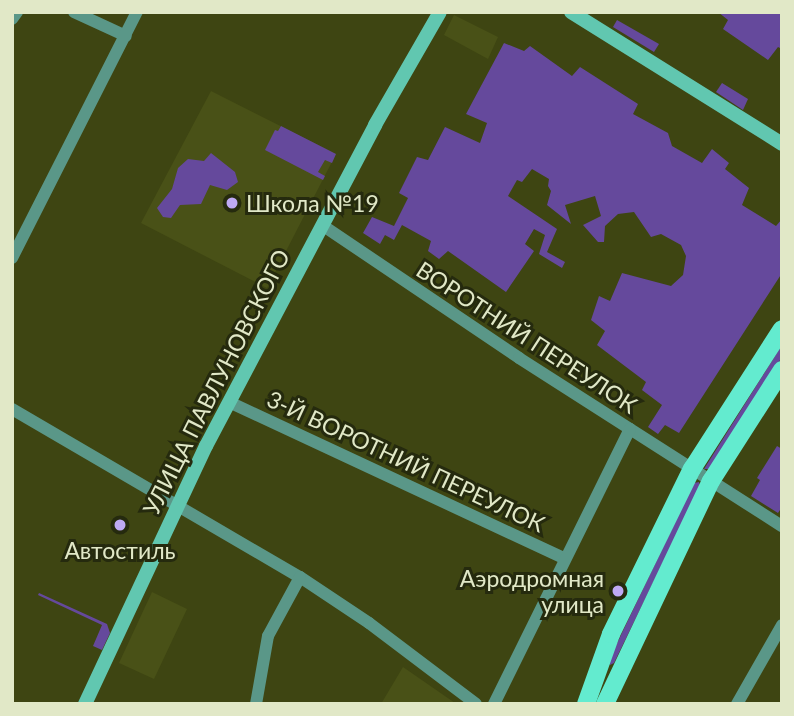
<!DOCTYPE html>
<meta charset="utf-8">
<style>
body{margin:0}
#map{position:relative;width:794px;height:716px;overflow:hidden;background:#3e4512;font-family:Lato,sans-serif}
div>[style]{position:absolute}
.built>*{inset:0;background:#495117}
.green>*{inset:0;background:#65499c}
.street>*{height:12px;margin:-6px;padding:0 6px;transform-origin:6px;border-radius:6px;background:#5a9788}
.secondary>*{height:14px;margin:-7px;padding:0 7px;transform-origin:7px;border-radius:7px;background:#61c7b0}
.primary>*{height:18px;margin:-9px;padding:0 9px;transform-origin:9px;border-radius:9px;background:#63ebcf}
.dots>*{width:19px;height:19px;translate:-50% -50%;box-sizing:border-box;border:4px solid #252a0e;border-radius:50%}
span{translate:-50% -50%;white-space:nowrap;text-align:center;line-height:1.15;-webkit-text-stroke:6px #252a0e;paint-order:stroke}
.poi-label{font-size:23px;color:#e1e8c7}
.left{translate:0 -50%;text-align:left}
.right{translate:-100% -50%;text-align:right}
.street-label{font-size:23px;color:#e1e8c7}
.frame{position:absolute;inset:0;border:14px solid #e1e8c7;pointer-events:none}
</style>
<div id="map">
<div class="built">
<i style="clip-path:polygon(454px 15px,498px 37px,488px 59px,444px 35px)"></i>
<i style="clip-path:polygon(211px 91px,336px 154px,267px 288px,141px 223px)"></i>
<i style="clip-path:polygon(152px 592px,187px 609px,154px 679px,119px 663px)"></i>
<i style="clip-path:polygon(403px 667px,455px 703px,455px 704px,381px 704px)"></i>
</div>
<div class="green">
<i style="clip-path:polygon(718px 12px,782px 12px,782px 49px,778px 47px,768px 60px,723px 29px,728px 20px)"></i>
<i style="clip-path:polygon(617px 20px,659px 44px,654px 52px,613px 27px)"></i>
<i style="clip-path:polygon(504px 43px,524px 51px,530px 46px,572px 76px,580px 67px,638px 104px,633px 114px,668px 133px,672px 146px,702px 163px,712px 149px,729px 163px,725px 169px,749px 188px,742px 205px,776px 226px,782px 219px,782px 273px,679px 433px,665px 425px,658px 434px,648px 427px,662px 405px,642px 390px,646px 382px,597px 345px,605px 331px,591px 320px,599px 296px,610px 301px,622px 273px,671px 286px,683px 275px,686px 256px,681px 245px,661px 234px,651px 237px,634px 212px,618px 214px,605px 226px,604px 242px,598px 242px,583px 225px,601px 216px,595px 196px,565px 205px,571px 224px,547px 205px,551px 191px,548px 186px,549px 179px,532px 169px,522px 182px,517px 180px,508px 196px,557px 229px,547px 252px,565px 262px,562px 268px,539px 254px,545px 235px,534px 229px,525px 244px,534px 251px,506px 292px,448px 251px,439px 259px,428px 251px,431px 241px,402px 225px,394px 240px,385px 235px,380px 244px,363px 233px,372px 217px,394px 226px,408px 198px,399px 193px,417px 157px,428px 160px,445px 127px,480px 143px,487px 123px,466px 114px)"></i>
<i style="clip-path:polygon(722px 83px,748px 99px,743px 110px,716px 92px)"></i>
<i style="clip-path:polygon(281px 126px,336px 154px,332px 163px,325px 160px,318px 172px,325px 176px,323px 180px,265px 150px,275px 130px,278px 131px)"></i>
<i style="clip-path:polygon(211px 153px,235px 172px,238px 182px,227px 190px,210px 185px,201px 204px,180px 205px,171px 218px,163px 217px,157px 208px,172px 189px,178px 168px,188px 159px,204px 161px)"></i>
<i style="clip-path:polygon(782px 345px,782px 357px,710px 469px,704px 469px)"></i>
<i style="clip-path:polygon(777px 446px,782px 449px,782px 507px,778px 513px,751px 496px,760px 480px,757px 478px)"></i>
<i style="clip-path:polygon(699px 482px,700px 486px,614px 663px,610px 665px,608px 662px,694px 483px)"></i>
<i style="clip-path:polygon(39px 593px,107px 624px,110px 633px,102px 650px,93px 646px,102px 625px,38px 595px)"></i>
</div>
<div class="street">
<i style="left:74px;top:12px;width:57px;rotate:24.8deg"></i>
<i style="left:12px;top:19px;width:9px;rotate:-54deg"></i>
<i style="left:322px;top:225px;width:238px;rotate:34deg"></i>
<i style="left:519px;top:358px;width:312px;rotate:32.6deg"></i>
<i style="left:12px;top:258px;width:276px;rotate:-63.1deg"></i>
<i style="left:229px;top:402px;width:371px;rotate:25deg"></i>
<i style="left:12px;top:409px;width:333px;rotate:30.3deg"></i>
<i style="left:300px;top:577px;width:83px;rotate:33.7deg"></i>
<i style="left:369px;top:623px;width:134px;rotate:37.1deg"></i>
<i style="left:256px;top:704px;width:69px;rotate:-80deg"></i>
<i style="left:268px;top:636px;width:67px;rotate:-61.5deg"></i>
<i style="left:494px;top:704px;width:307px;rotate:-63.7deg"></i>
<i style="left:737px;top:704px;width:91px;rotate:-60.3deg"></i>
</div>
<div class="secondary">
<i style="left:571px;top:12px;width:249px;rotate:32deg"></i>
<i style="left:85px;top:704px;width:285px;rotate:-64.9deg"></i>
<i style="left:206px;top:446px;width:363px;rotate:-62.2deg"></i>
<i style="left:375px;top:125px;width:130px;rotate:-60.1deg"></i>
</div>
<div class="primary">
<i style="left:586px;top:704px;width:74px;rotate:-70.3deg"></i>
<i style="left:611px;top:634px;width:184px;rotate:-63.9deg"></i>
<i style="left:692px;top:469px;width:166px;rotate:-57.3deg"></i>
<i style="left:605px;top:704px;width:247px;rotate:-64.6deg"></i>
<i style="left:711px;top:481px;width:132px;rotate:-57.4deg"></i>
</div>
<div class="dots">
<i style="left:232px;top:203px;background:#bea9f4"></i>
<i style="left:120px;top:525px;background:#bea9f4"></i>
<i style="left:618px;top:591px;background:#bea9f4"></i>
</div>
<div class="poi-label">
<span class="left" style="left:246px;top:203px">Школа №19</span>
<span style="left:120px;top:550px">Автостиль</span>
<span class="right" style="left:604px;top:591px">Аэродромная<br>улица</span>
</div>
<div class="street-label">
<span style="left:527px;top:337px;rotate:33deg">ВОРОТНИЙ ПЕРЕУЛОК</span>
<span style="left:216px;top:382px;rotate:-63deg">УЛИЦА ПАВЛУНОВСКОГО</span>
<span style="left:406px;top:461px;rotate:25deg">3-Й ВОРОТНИЙ ПЕРЕУЛОК</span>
</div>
<div class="frame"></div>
</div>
